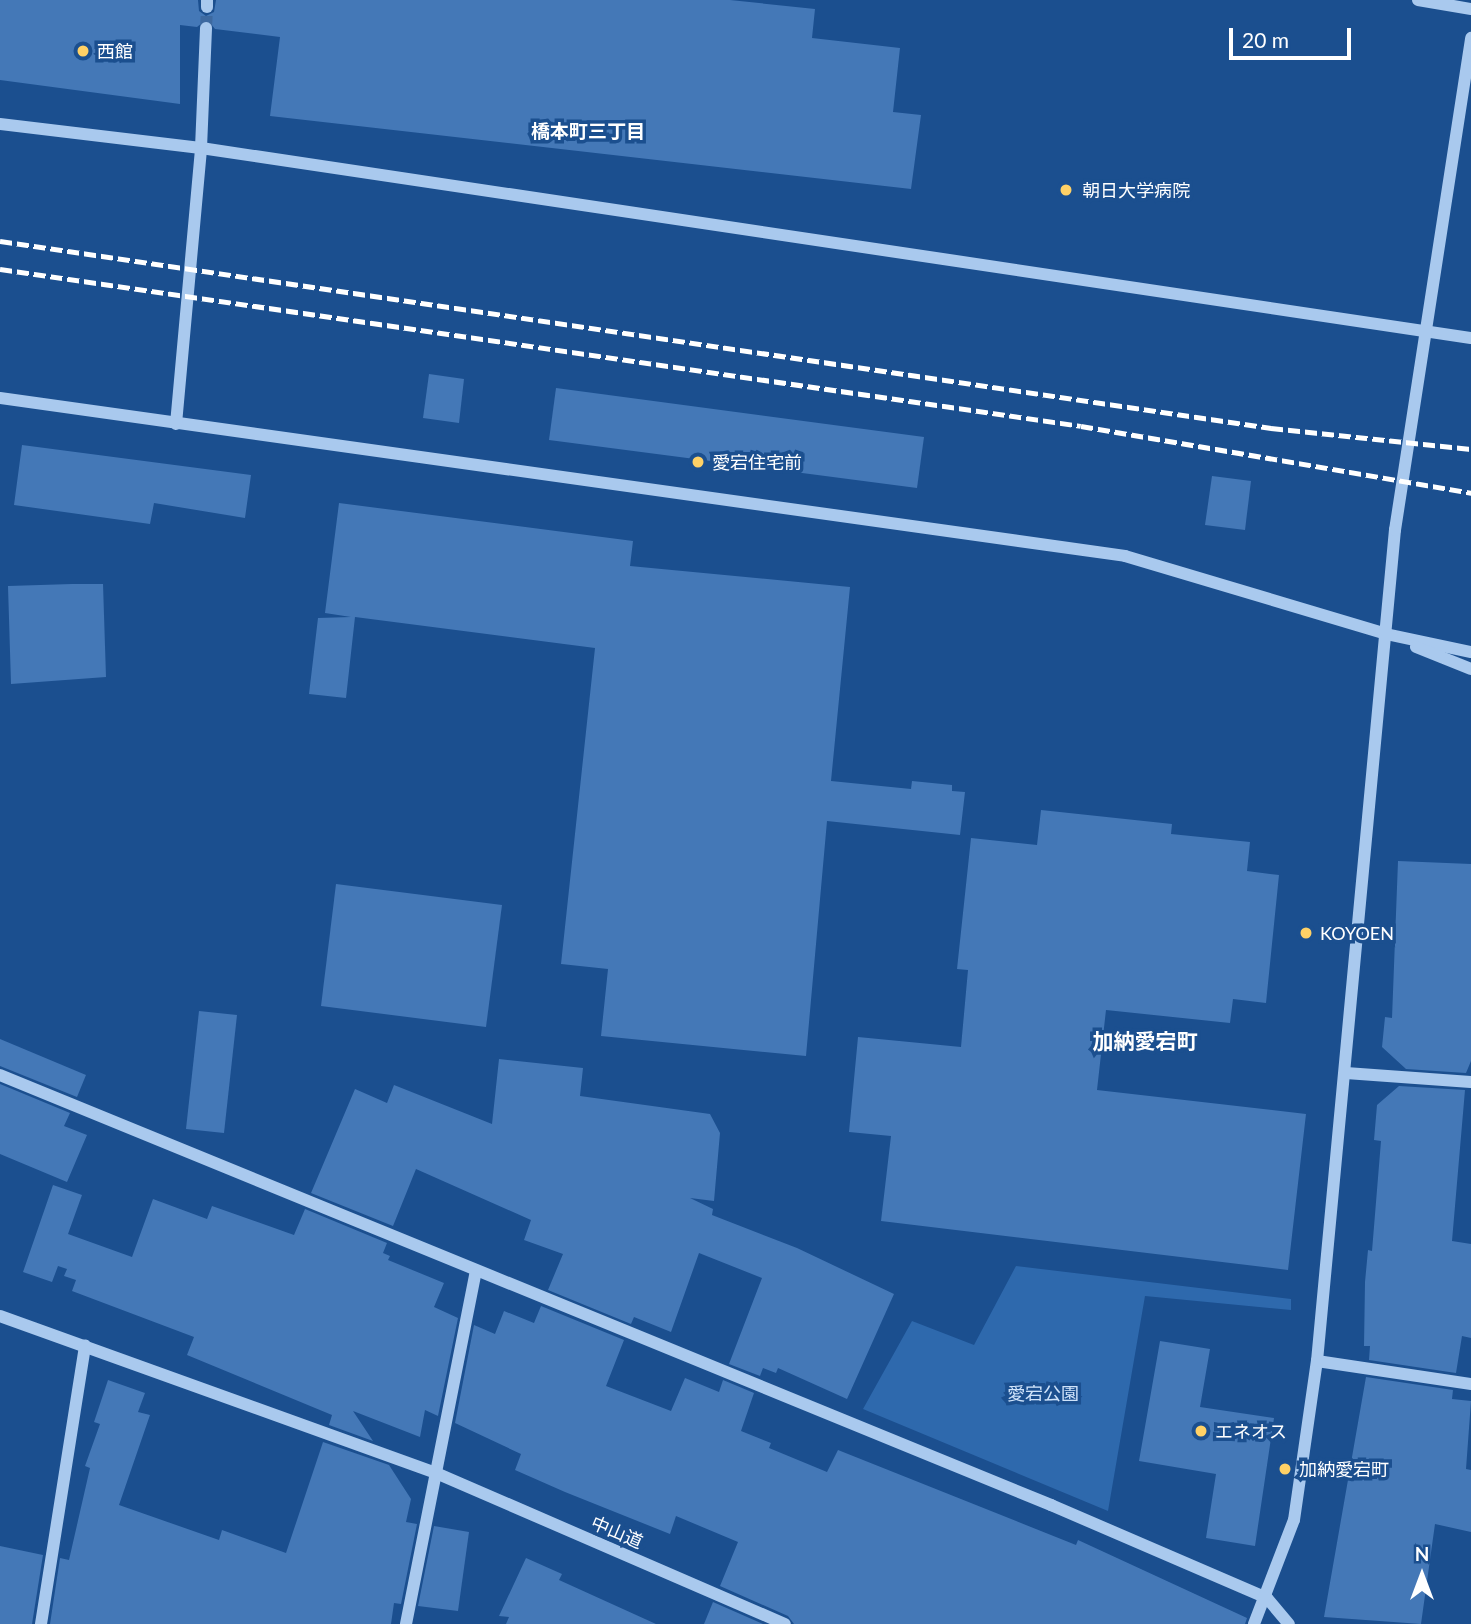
<!DOCTYPE html>
<meta charset="utf-8">
<style>
body{margin:0}
#map{position:relative;width:1471px;height:1624px;overflow:hidden;background:#1b4f8f;font-family:Lato,"Noto Sans JP",sans-serif}
div>[style]{position:absolute}
.green>*{inset:0;background:#2e69ad}
.building>*{inset:0;background:#4478b7}
.minor-tunnel>*{height:12px;margin-top:-6px;transform-origin:0;background:repeating-linear-gradient(90deg,#3d69a0 0 12px,transparent 0 18px)}
.minor>*{height:12px;margin:-6px;padding:0 6px;transform-origin:6px;border-radius:6px;background:#a9c9ee}
.rail>*{height:5px;margin-top:-2.5px;transform-origin:0;background:repeating-linear-gradient(90deg,#fff 0 12px,transparent 0 17px)}
.dots>*{width:19px;height:19px;translate:-50% -50%;box-sizing:border-box;border:4px solid #1b4f8f;border-radius:50%}
span{translate:-50% -50%;white-space:nowrap;text-align:center;line-height:1.15;-webkit-text-stroke:7px #1b4f8f;paint-order:stroke}
.poi-label{font-size:18px;color:#fff}
.left{translate:0 -50%;text-align:left}
.park-label{font-size:18px;color:#cfe3fa}
.street-label{font-size:18px;color:#fff}
.neighbourhood-label{font-size:19px;color:#fff;font-weight:700}
.quarter-label{font-size:21px;color:#fff;font-weight:700}
.north{position:absolute;left:1387px;top:1540px;width:70px;height:70px;-webkit-text-stroke:5px #1b4f8f;paint-order:stroke;rotate:0deg;font-size:19px;font-weight:700;line-height:28px;text-align:center;color:#fff}
.north::after{content:'';display:block;margin:auto;width:24px;height:32px;background:#fff;clip-path:polygon(50% 0,100% 100%,50% 72%,0 100%)}
.scale{position:absolute;left:1229px;top:28px;width:122px;height:32px;box-sizing:border-box;border:4px solid #fff;border-top:0;padding-left:9px;font-size:21px;line-height:24px;white-space:nowrap;color:#fff;-webkit-text-stroke:5px #1b4f8f;paint-order:stroke}
</style>
<div id="map">
<div class="green">
<i style="clip-path:polygon(1016px 1266px,1291px 1299px,1291px 1310px,1145px 1296px,1108px 1511px,863px 1409px,912px 1321px,974px 1345px)"></i>
</div>
<div class="building">
<i style="clip-path:polygon(0 0,198px 0,199px 11px,206px 16px,214px 12px,216px 0,730px 0,815px 9px,812px 38px,900px 48px,893px 112px,921px 115px,911px 189px,270px 116px,280px 37px,215px 29px,207px 19px,197px 27px,180px 25px,180px 104px,0 80px)"></i>
<i style="clip-path:polygon(429px 374px,464px 379px,459px 423px,423px 418px)"></i>
<i style="clip-path:polygon(556px 388px,924px 437px,917px 488px,549px 440px)"></i>
<i style="clip-path:polygon(22px 445px,251px 475px,245px 518px,154px 503px,150px 524px,14px 505px)"></i>
<i style="clip-path:polygon(1212px 476px,1251px 481px,1245px 530px,1205px 525px)"></i>
<i style="clip-path:polygon(339px 503px,633px 541px,630px 566px,850px 587px,831px 781px,911px 789px,912px 781px,952px 785px,952px 791px,965px 792px,960px 835px,827px 821px,806px 1056px,601px 1036px,608px 969px,561px 964px,595px 648px,355px 617px,346px 698px,309px 694px,318px 618px,351px 617px,325px 613px)"></i>
<i style="clip-path:polygon(72px 584px,103px 584px,106px 677px,11px 684px,8px 586px)"></i>
<i style="clip-path:polygon(1041px 810px,1172px 824px,1171px 834px,1250px 842px,1247px 871px,1279px 875px,1266px 1003px,1233px 999px,1230px 1023px,1106px 1010px,1097px 1090px,1306px 1114px,1288px 1270px,881px 1221px,891px 1136px,849px 1132px,858px 1037px,961px 1047px,968px 970px,957px 969px,971px 838px,1037px 845px)"></i>
<i style="clip-path:polygon(1398px 861px,1471px 864px,1471px 1061px,1466px 1073px,1406px 1069px,1382px 1047px,1385px 1017px,1392px 1018px)"></i>
<i style="clip-path:polygon(336px 884px,502px 905px,486px 1027px,321px 1006px)"></i>
<i style="clip-path:polygon(199px 1011px,237px 1015px,224px 1133px,186px 1129px)"></i>
<i style="clip-path:polygon(0 1039px,86px 1075px,77px 1097px,0 1066px)"></i>
<i style="clip-path:polygon(499px 1059px,583px 1068px,580px 1096px,710px 1114px,720px 1133px,714px 1201px,690px 1198px,713px 1209px,712px 1215px,797px 1248px,894px 1294px,847px 1399px,778px 1368px,776px 1373px,763px 1368px,760px 1376px,729px 1364px,762px 1278px,699px 1253px,671px 1332px,634px 1317px,631px 1324px,548px 1290px,563px 1254px,524px 1240px,531px 1220px,416px 1169px,393px 1226px,311px 1193px,355px 1089px,387px 1103px,394px 1085px,492px 1124px)"></i>
<i style="clip-path:polygon(0 1084px,70px 1113px,64px 1126px,87px 1135px,67px 1182px,0 1154px)"></i>
<i style="clip-path:polygon(1399px 1086px,1465px 1090px,1452px 1241px,1471px 1244px,1471px 1338px,1462px 1336px,1456px 1373px,1369px 1360px,1370px 1346px,1364px 1346px,1365px 1282px,1368px 1250px,1372px 1251px,1381px 1141px,1374px 1140px,1377px 1105px)"></i>
<i style="clip-path:polygon(53px 1185px,82px 1195px,68px 1234px,132px 1257px,153px 1199px,207px 1219px,212px 1206px,294px 1235px,305px 1209px,387px 1243px,383px 1253px,390px 1256px,388px 1260px,444px 1283px,434px 1307px,458px 1318px,438px 1416px,425px 1410px,420px 1437px,353px 1411px,373px 1441px,329px 1425px,332px 1415px,187px 1355px,194px 1337px,72px 1291px,76px 1280px,64px 1276px,67px 1269px,58px 1266px,52px 1282px,23px 1272px)"></i>
<i style="clip-path:polygon(541px 1306px,624px 1340px,606px 1386px,671px 1411px,685px 1378px,719px 1392px,723px 1380px,754px 1393px,741px 1431px,771px 1443px,769px 1448px,827px 1472px,838px 1450px,1076px 1545px,1078px 1540px,1247px 1618px,1245px 1624px,794px 1624px,788px 1616px,720px 1586px,738px 1542px,676px 1516px,670px 1534px,565px 1492px,515px 1470px,521px 1454px,455px 1423px,474px 1325px,495px 1334px,504px 1311px,534px 1323px)"></i>
<i style="clip-path:polygon(1160px 1341px,1210px 1349px,1200px 1407px,1274px 1418px,1255px 1546px,1206px 1538px,1216px 1474px,1139px 1461px)"></i>
<i style="clip-path:polygon(1366px 1377px,1453px 1390px,1452px 1399px,1471px 1401px,1466px 1469px,1471px 1470px,1471px 1532px,1435px 1524px,1421px 1624px,1324px 1617px)"></i>
<i style="clip-path:polygon(108px 1380px,145px 1393px,138px 1412px,150px 1415px,119px 1505px,219px 1540px,222px 1530px,286px 1553px,323px 1442px,389px 1465px,411px 1499px,406px 1522px,417px 1524px,401px 1604px,394px 1603px,391px 1624px,50px 1624px,60px 1558px,69px 1560px,90px 1468px,85px 1466px,100px 1424px,94px 1422px)"></i>
<i style="clip-path:polygon(434px 1526px,469px 1532px,458px 1611px,418px 1606px)"></i>
<i style="clip-path:polygon(0 1546px,43px 1555px,32px 1624px,0 1624px)"></i>
<i style="clip-path:polygon(526px 1558px,562px 1574px,559px 1580px,656px 1624px,506px 1624px,509px 1617px,499px 1616px)"></i>
<i style="clip-path:polygon(713px 1602px,763px 1624px,704px 1624px)"></i>
</div>
<div class="minor-tunnel">
<i style="left:206px;top:28px;width:21px;rotate:-87deg"></i>
</div>
<div class="minor">
<i style="left:1418px;top:0;width:54px;rotate:9.6deg"></i>
<i style="left:207px;top:7px;width:7px;rotate:-90deg"></i>
<i style="left:0;top:124px;width:202px;rotate:6.8deg"></i>
<i style="left:201px;top:148px;width:1284px;rotate:8.51deg"></i>
<i style="left:0;top:398px;width:1136px;rotate:7.99deg"></i>
<i style="left:1125px;top:556px;width:272px;rotate:16.6deg"></i>
<i style="left:1386px;top:634px;width:87px;rotate:12deg"></i>
<i style="left:176px;top:424px;width:277px;rotate:-84.8deg"></i>
<i style="left:201px;top:148px;width:120px;rotate:-87.6deg"></i>
<i style="left:1416px;top:647px;width:59px;rotate:21.8deg"></i>
<i style="left:1346px;top:1073px;width:125px;rotate:4.1deg"></i>
<i style="left:0;top:1075px;width:1136px;rotate:22.25deg"></i>
<i style="left:1051px;top:1505px;width:235px;rotate:23.3deg"></i>
<i style="left:1267px;top:1598px;width:34px;rotate:50deg"></i>
<i style="left:0;top:1316px;width:463px;rotate:19.8deg"></i>
<i style="left:436px;top:1473px;width:380px;rotate:23.4deg"></i>
<i style="left:1317px;top:1361px;width:156px;rotate:8.5deg"></i>
<i style="left:41px;top:1624px;width:282px;rotate:-81deg"></i>
<i style="left:406px;top:1624px;width:360px;rotate:-78.8deg"></i>
<i style="left:1254px;top:1624px;width:111px;rotate:-69deg"></i>
<i style="left:1294px;top:1520px;width:161px;rotate:-81.8deg"></i>
<i style="left:1317px;top:1361px;width:835px;rotate:-84.64deg"></i>
<i style="left:1395px;top:530px;width:498px;rotate:-81.2deg"></i>
</div>
<div class="rail">
<i style="left:0;top:241px;width:1285px;rotate:8.37deg"></i>
<i style="left:1271px;top:428px;width:201px;rotate:6deg"></i>
<i style="left:0;top:269px;width:1092px;rotate:8.26deg"></i>
<i style="left:1081px;top:426px;width:396px;rotate:9.7deg"></i>
</div>
<div class="dots">
<i style="left:83px;top:51px;background:#ffd166"></i>
<i style="left:1066px;top:190px;background:#ffd166"></i>
<i style="left:698px;top:462px;background:#ffd166"></i>
<i style="left:1306px;top:933px;background:#ffd166"></i>
<i style="left:1201px;top:1431px;background:#ffd166"></i>
<i style="left:1285px;top:1469px;background:#ffd166"></i>
</div>
<div class="poi-label">
<span class="left" style="left:97px;top:51px">西館</span>
<span class="left" style="left:1082px;top:190px">朝日大学病院</span>
<span class="left" style="left:712px;top:462px">愛宕住宅前</span>
<span class="left" style="left:1320px;top:933px">KOYOEN</span>
<span class="left" style="left:1215px;top:1431px">エネオス</span>
<span class="left" style="left:1299px;top:1469px">加納愛宕町</span>
</div>
<div class="park-label">
<span style="left:1043px;top:1393px">愛宕公園</span>
</div>
<div class="street-label">
<span style="left:617px;top:1532px;rotate:23deg">中山道</span>
</div>
<div class="neighbourhood-label">
<span style="left:588px;top:131px">橋本町三丁目</span>
</div>
<div class="quarter-label">
<span style="left:1145px;top:1041px">加納愛宕町</span>
</div>
<div class="north">N</div>
<div class="scale">20 m</div>
</div>
